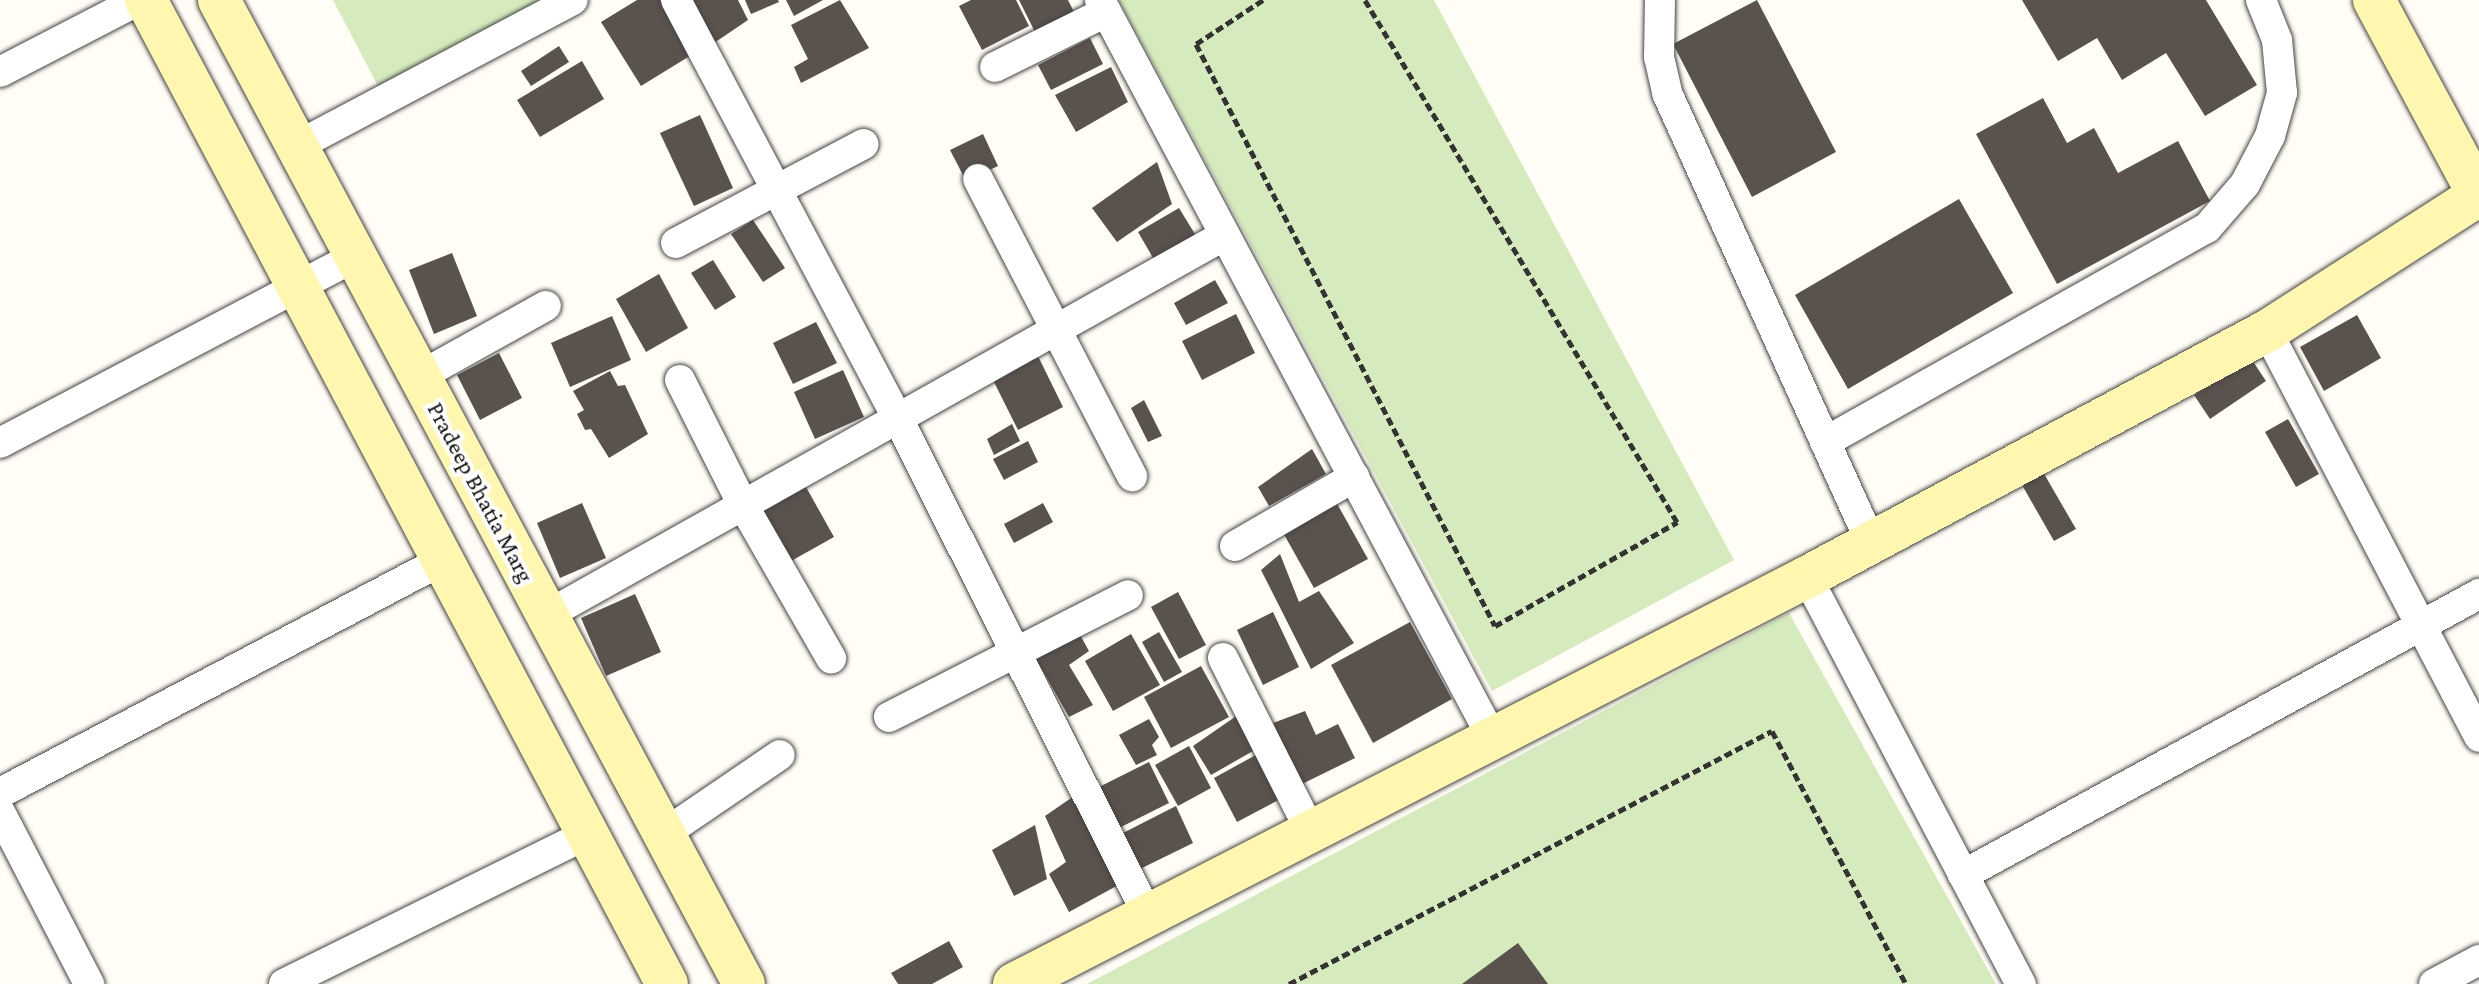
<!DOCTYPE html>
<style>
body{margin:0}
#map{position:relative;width:2479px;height:984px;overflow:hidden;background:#fffdf5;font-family:"Crimson Pro",serif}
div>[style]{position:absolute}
.green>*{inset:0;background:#d5ebbd}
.building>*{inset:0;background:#5a524d}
.path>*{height:5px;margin-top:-2.5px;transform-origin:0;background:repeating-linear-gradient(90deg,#333 0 8px,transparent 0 12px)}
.roads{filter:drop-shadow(0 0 2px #444) drop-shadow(0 0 2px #444)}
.street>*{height:30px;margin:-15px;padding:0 15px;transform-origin:15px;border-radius:15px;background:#fff}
.secondary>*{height:42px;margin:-21px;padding:0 21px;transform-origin:21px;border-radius:21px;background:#fff6b0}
span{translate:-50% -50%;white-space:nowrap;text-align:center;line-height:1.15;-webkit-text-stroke:8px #fff;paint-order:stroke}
.street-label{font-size:24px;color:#111}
</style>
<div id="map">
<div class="green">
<i style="clip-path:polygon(333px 0,549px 0,380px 90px)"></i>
<i style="clip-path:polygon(1119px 0,1434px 0,1734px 560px,1492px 691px)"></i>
<i style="clip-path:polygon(1789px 613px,1996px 984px,1087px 984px)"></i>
</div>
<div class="building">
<i style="clip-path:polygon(637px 0,660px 0,693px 54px,641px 86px,601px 22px)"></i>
<i style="clip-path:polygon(693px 0,738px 0,748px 20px,714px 43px)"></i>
<i style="clip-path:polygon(745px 0,778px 0,779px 2px,751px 14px)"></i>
<i style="clip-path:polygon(786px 0,823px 0,794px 16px)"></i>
<i style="clip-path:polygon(840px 0,869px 48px,801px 83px,794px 67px,808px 59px,791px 25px)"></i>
<i style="clip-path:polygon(971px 0,1016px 0,1029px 26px,982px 50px,959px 6px)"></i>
<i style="clip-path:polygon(1019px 0,1068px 0,1074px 12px,1035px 32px)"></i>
<i style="clip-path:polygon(1757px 0,1836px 152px,1752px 197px,1673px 44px)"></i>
<i style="clip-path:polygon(2022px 0,2206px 0,2257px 85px,2205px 116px,2166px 53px,2122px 80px,2097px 38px,2058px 61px)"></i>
<i style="clip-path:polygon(1090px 38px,1103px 64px,1051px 90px,1038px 65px)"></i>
<i style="clip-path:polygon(559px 46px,569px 62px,531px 86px,521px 71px)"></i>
<i style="clip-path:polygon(582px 61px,604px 99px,540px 137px,517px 100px)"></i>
<i style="clip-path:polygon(1111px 67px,1128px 102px,1076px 132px,1055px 95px)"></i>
<i style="clip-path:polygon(2043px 98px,2067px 143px,2094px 128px,2118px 173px,2178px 141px,2210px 201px,2057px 284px,1976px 134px)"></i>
<i style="clip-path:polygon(700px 115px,733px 188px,694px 206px,660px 133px)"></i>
<i style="clip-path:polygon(983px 134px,998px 166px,966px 181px,950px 150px)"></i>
<i style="clip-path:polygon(1157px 162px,1172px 204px,1117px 242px,1092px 208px)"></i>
<i style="clip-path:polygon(1959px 199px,2013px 293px,1848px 389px,1795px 295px)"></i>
<i style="clip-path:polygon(1179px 208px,1198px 239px,1156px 263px,1138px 232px)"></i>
<i style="clip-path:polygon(753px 220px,785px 268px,763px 282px,731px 234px)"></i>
<i style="clip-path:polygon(452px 253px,477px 316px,434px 334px,409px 270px)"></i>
<i style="clip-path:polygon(713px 260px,736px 297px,715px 310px,691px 273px)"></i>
<i style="clip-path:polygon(659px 274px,688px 328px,646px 352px,616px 299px)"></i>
<i style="clip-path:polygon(1215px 280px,1228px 303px,1186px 325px,1174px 303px)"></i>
<i style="clip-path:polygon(1236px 314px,1255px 353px,1202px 380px,1182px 341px)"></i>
<i style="clip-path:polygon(2357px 315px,2381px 358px,2324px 391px,2300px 347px)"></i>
<i style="clip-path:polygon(612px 316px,631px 360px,570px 387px,551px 343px)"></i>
<i style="clip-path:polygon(816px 322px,837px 363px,793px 384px,773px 343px)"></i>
<i style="clip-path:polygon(1036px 352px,1063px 407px,1018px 430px,991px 376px)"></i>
<i style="clip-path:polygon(499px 353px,522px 398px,480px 420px,457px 375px)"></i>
<i style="clip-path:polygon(2250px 357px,2266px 381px,2210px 419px,2194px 395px)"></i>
<i style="clip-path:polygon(843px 370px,864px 417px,815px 439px,794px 392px)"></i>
<i style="clip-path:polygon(610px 371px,618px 386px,625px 385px,648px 434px,609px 458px,591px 429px,585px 430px,577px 414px,584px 410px,573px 391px)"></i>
<i style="clip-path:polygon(1144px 400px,1162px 436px,1148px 442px,1131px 408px)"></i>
<i style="clip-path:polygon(2288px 419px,2319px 474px,2296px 487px,2265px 432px)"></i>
<i style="clip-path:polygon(1012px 424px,1020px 441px,994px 455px,987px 439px)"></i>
<i style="clip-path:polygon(1028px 441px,1038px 462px,1004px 480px,993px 459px)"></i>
<i style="clip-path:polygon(1312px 449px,1326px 474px,1269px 506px,1258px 487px)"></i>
<i style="clip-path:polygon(2043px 472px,2076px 529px,2054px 541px,2022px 485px)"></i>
<i style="clip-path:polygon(806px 487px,834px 537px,784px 565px,757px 515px)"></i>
<i style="clip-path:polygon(1335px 500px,1368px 559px,1314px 588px,1281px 529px)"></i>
<i style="clip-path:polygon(582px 503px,606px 558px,560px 578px,537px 523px)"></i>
<i style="clip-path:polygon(1043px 503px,1053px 522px,1014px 543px,1004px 524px)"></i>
<i style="clip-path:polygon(1280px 554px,1299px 602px,1319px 591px,1354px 643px,1311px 669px,1261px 570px)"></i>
<i style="clip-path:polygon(1178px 592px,1206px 645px,1179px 659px,1151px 607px)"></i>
<i style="clip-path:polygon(635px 594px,661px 652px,606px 676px,581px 618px)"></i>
<i style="clip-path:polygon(1273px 612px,1299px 667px,1263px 685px,1237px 630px)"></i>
<i style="clip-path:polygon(1410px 622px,1452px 699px,1373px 743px,1331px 665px)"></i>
<i style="clip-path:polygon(1159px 632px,1182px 672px,1164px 682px,1142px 642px)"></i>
<i style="clip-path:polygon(1079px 633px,1089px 651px,1069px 665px,1093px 705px,1069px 717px,1036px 659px)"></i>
<i style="clip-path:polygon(1131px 634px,1160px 685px,1113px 711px,1085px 661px)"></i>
<i style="clip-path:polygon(1201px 666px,1229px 717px,1171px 748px,1144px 697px)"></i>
<i style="clip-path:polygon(1245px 710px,1260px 747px,1211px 775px,1193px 746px)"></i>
<i style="clip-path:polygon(1305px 711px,1316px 735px,1338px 724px,1355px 758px,1302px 784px,1273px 723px)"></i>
<i style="clip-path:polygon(1149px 719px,1159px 737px,1152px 745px,1157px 755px,1136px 765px,1119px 735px)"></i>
<i style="clip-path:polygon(1189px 746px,1211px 788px,1178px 806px,1155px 765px)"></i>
<i style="clip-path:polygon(1263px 751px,1286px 796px,1237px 822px,1214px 778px)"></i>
<i style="clip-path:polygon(1149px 762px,1169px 803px,1115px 830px,1095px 789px)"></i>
<i style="clip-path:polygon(1077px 794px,1122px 883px,1069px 912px,1049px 874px,1066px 862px,1045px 816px)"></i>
<i style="clip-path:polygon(1176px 806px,1193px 843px,1140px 869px,1123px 833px)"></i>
<i style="clip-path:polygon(1035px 825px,1047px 879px,1014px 896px,992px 850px)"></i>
<i style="clip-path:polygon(949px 941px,963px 967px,932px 984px,898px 984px,891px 973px)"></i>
<i style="clip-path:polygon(1518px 943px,1548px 984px,1462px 984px)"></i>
</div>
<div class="path">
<i style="left:1263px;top:0;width:80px;rotate:146.7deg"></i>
<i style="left:1196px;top:44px;width:654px;rotate:62.81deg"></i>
<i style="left:1495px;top:626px;width:210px;rotate:-29.7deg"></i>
<i style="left:1677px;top:522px;width:608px;rotate:-120.87deg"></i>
<i style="left:1289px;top:984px;width:545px;rotate:-27.65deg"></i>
<i style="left:1772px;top:731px;width:286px;rotate:62.1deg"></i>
</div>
<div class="roads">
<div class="street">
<i style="left:676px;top:0;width:474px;rotate:62.1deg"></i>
<i style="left:898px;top:419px;width:555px;rotate:63.25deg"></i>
<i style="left:1100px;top:0;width:837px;rotate:62deg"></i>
<i style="left:1660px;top:0;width:57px;rotate:91deg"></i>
<i style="left:1659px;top:57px;width:37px;rotate:77deg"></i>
<i style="left:1667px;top:93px;width:494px;rotate:65.6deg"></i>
<i style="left:995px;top:67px;width:124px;rotate:-26.4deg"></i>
<i style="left:0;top:72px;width:157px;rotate:-27.4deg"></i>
<i style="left:297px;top:146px;width:312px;rotate:-27.9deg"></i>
<i style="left:978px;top:179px;width:335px;rotate:62.6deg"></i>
<i style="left:676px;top:243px;width:212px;rotate:-27.8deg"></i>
<i style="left:2267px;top:331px;width:458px;rotate:62.4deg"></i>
<i style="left:420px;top:376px;width:144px;rotate:-29.1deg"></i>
<i style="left:680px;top:380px;width:140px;rotate:63.3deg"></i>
<i style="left:743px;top:505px;width:177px;rotate:60.1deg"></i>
<i style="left:1825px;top:442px;width:438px;rotate:-29.3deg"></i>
<i style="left:2207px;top:228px;width:58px;rotate:-49.2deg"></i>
<i style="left:2245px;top:184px;width:54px;rotate:-62.5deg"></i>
<i style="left:2270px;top:136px;width:45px;rotate:-74.4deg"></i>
<i style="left:2282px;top:93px;width:53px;rotate:-95.4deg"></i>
<i style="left:2277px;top:40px;width:43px;rotate:-111.8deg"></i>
<i style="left:0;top:443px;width:401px;rotate:-27.7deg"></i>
<i style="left:1235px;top:546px;width:138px;rotate:-30.1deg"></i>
<i style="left:1807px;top:577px;width:460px;rotate:62.3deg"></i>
<i style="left:547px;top:615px;width:777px;rotate:-29.27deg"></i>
<i style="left:1223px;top:658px;width:195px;rotate:63.2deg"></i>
<i style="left:889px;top:717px;width:268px;rotate:-27deg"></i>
<i style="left:0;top:793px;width:501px;rotate:-27.74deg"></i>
<i style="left:0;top:812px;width:194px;rotate:62.6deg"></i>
<i style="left:664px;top:834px;width:140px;rotate:-34.3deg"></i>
<i style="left:1963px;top:875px;width:588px;rotate:-28.57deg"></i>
<i style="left:284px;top:984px;width:339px;rotate:-26.3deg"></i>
<i style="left:2434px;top:984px;width:51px;rotate:-28.1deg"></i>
</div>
<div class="secondary">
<i style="left:146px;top:0;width:1113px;rotate:62.1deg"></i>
<i style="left:219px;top:0;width:1115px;rotate:61.92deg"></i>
<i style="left:2374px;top:0;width:222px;rotate:61.8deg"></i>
<i style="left:1014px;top:984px;width:891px;rotate:-27.17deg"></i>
<i style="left:1807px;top:577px;width:522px;rotate:-28.14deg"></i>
<i style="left:2267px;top:331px;width:252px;rotate:-32.7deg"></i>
</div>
</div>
<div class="street-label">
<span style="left:481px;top:492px;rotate:62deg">Pradeep Bhatia Marg</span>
</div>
</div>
